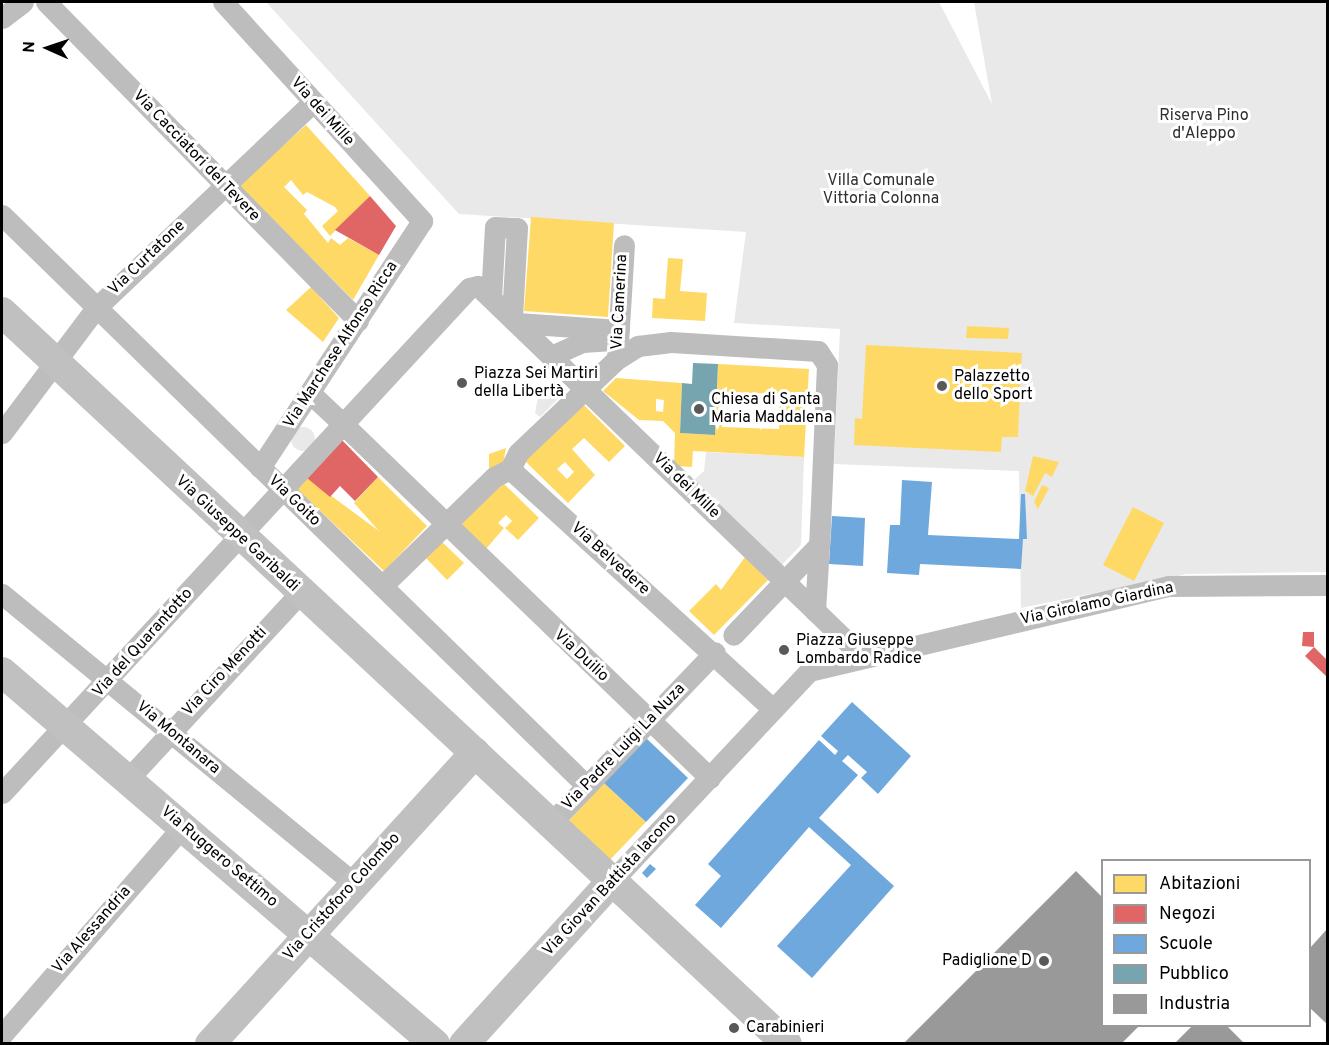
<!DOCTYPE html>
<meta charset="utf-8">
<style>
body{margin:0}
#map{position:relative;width:1329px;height:1045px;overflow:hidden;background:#fff;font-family:Overpass,sans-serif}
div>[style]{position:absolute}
.green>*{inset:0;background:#e9e9e9}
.round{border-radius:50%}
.homes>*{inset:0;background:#ffd966}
.shops>*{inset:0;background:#e06666}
.schools>*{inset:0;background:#6fa8dc}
.public>*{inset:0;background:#76a5af}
.industry>*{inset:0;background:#999}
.street>*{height:21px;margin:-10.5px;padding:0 10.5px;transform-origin:10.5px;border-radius:10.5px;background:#bdbdbd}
.secondary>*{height:30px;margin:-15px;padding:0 15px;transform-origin:15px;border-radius:15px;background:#c0c0c0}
.dots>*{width:16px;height:16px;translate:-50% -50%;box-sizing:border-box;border:3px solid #fff;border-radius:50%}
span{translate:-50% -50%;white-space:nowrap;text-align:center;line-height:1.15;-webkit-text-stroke:6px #fff;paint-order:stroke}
.street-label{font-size:16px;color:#000}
.park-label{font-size:16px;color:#2e2e2e}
.poi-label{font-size:16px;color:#000}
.left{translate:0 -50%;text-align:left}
.right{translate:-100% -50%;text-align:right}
.frame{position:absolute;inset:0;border:3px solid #000;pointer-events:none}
.legend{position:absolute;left:1101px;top:859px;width:210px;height:168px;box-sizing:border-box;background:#fff;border:2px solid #999;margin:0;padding:8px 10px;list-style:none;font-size:18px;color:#000}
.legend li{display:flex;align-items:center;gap:12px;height:30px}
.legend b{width:30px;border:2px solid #999}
.north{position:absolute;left:18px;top:18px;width:60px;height:60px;-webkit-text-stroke:4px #fff;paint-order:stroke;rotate:273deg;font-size:16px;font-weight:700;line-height:24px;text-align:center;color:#000}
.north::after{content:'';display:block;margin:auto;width:21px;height:27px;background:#000;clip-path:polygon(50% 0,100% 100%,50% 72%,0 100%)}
</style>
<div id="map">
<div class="green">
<i style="clip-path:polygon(266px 2px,939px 2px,992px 104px,974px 2px,1327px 2px,1327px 572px,1187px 574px,1021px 608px,1019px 471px,834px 464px,840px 329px,734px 323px,746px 232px,459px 214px)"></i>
<i style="clip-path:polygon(556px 379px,567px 390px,540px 417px,535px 413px,538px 397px)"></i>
<i class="round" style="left:291px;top:427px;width:24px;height:24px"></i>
<i style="clip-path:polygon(706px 452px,804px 457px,801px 545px,782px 565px,694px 480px,704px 471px)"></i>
</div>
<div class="homes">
<i style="clip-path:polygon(306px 125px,370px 196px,330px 236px,322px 226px,338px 211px,335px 207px,307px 192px,303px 195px,291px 180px,284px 187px,307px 210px,304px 214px,328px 243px,331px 238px,340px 245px,348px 238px,379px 255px,353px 300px,239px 185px)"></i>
<i style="clip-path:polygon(531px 217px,614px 223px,608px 317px,524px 311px)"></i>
<i style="clip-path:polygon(668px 258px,683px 259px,680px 291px,707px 293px,705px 321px,652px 318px,653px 298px,665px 299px)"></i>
<i style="clip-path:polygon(311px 287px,339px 318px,323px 342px,286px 310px)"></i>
<i style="clip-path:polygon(967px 326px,1009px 328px,1008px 339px,966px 338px)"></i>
<i style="clip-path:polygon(866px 345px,1022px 353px,1018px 437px,1002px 437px,1001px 452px,854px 445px,855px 418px,862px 419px)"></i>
<i style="clip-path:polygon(evenodd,718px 364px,809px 369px,804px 457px,693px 451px,692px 467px,674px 466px,675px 433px,663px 421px,639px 420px,603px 391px,616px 378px,682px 383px,680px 433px,715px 435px,718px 364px,724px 392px,780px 394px,779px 429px,722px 427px,724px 392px,718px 364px,656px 399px,664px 400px,663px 412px,656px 411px,656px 399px)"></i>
<i style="clip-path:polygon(evenodd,583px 404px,625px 446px,609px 462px,584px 438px,572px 449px,595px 475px,568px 503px,525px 461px,583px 404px,565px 462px,574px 472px,567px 479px,557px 469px,565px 462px)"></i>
<i style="clip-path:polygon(506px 448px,503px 464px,489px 471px,489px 454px)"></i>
<i style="clip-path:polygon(1033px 456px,1059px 462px,1052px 477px,1045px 473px,1033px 496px,1025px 491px)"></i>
<i style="clip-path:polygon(378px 477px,427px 526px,384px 571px,297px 489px,307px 478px,379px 531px,354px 503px)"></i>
<i style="clip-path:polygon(503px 483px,539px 518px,518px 540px,505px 528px,512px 521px,506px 515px,498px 523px,504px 528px,485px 550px,461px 524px)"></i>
<i style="clip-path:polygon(1042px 485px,1049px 488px,1038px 509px,1034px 502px)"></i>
<i style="clip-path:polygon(1133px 507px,1164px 523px,1134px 581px,1103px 565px)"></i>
<i style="clip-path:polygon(441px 541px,464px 563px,447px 580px,425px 557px)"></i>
<i style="clip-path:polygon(745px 557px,768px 580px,714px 635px,689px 611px,716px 584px,721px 590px)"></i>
<i style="clip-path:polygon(604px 783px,646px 822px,606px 864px,565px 825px)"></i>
</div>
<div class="shops">
<i style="clip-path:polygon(370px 196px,396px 226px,379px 255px,335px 230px)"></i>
<i style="clip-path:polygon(341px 439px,378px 477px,355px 501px,340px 486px,330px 497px,307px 478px)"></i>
<i style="clip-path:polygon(1303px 632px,1314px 632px,1314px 647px,1302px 646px)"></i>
<i style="clip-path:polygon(1314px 647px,1328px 661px,1328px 678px,1305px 656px)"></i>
</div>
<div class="schools">
<i style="clip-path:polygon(902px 480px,932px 482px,928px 535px,1019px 539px,1021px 494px,1025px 494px,1027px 539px,1023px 539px,1021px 569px,920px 564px,919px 575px,887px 573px,890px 525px,900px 525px)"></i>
<i style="clip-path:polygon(832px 516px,865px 518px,863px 566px,829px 564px)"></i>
<i style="clip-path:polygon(852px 702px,911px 756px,878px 794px,861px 778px,867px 772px,848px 755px,842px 761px,858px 775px,819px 818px,894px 886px,812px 978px,777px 946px,851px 865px,809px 827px,721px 928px,695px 905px,721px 876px,708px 864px,819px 740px,835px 755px,838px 751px,821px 736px)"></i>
<i style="clip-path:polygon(646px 738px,688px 778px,646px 822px,604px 783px)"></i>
<i style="clip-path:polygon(650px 864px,656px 869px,647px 878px,642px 873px)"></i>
</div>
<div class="public">
<i style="clip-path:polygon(693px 363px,718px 364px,715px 435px,680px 433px,682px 383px,692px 384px)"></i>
</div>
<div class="industry">
<i style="clip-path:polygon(1076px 871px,1102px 897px,1102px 1026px,1139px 1026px,1121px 1044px,903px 1044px)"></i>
<i style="clip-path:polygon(1328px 928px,1328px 1025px,1310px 1008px,1310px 948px)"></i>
<i style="clip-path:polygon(1192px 1026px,1227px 1026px,1245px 1044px,1174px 1044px)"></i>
</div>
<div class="street">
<i style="left:46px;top:2px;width:446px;rotate:45.6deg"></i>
<i style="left:223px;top:2px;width:296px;rotate:47.7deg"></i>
<i style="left:422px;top:221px;width:295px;rotate:123.3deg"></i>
<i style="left:2px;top:18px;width:26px;rotate:-37deg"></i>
<i style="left:2px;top:215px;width:817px;rotate:44.31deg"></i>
<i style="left:491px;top:298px;width:71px;rotate:-86.8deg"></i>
<i style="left:495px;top:227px;width:22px;rotate:3deg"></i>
<i style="left:517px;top:228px;width:90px;rotate:93.2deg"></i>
<i style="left:517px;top:323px;width:102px;rotate:3.9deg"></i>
<i style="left:551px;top:356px;width:35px;rotate:-24deg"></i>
<i style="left:583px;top:342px;width:29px;rotate:-4deg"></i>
<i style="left:617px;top:359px;width:114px;rotate:-86.5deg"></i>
<i style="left:310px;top:393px;width:45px;rotate:43.2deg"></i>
<i style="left:343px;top:424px;width:185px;rotate:-47.2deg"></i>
<i style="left:469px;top:288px;width:9px;rotate:-13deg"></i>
<i style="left:478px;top:286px;width:535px;rotate:43.94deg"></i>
<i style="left:2px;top:433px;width:156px;rotate:-53.1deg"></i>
<i style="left:96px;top:308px;width:299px;rotate:-43.5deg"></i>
<i style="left:510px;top:469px;width:356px;rotate:42.4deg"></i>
<i style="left:382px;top:586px;width:156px;rotate:-44.2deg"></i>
<i style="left:494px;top:477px;width:18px;rotate:-27deg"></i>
<i style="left:510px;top:469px;width:18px;rotate:-63deg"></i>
<i style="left:518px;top:453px;width:137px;rotate:-43.5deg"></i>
<i style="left:617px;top:359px;width:25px;rotate:-32deg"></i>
<i style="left:638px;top:346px;width:33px;rotate:-7deg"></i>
<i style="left:671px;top:342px;width:147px;rotate:3.5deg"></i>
<i style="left:818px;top:351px;width:17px;rotate:57deg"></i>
<i style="left:827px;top:365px;width:180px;rotate:92.5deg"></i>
<i style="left:819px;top:545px;width:124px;rotate:133.7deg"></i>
<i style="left:2px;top:594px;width:455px;rotate:39.4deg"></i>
<i style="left:815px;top:611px;width:66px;rotate:-86.5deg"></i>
<i style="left:127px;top:780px;width:255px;rotate:-47.2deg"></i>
<i style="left:2px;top:793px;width:502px;rotate:-47.26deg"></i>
<i style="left:343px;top:424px;width:510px;rotate:43.97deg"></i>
<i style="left:550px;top:824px;width:238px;rotate:-46.2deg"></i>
<i style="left:611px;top:882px;width:289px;rotate:-46.8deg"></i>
<i style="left:809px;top:671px;width:369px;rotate:-13.3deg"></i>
<i style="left:1168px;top:586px;width:160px;rotate:-0.4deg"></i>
<i style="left:2px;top:1035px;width:276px;rotate:-49.1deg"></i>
</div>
<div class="secondary">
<i style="left:2px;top:312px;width:1073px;rotate:43deg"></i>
<i style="left:2px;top:672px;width:571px;rotate:40.67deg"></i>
<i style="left:210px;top:1044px;width:394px;rotate:-47.7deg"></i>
<i style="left:464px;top:1044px;width:219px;rotate:-47.8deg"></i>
</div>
<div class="dots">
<i style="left:462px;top:383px;background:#595959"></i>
<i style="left:942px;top:386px;background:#595959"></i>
<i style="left:699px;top:409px;background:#595959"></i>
<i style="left:784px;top:650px;background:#595959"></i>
<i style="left:1044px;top:961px;background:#595959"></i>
<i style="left:734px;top:1028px;background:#595959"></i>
</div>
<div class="street-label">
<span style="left:322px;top:112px;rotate:48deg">Via dei Mille</span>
<span style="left:196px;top:156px;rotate:46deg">Via Cacciatori del Tevere</span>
<span style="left:147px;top:258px;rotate:-44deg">Via Curtatone</span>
<span style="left:620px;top:302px;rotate:-87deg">Via Camerina</span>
<span style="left:341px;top:345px;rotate:-57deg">Via Marchese Alfonso Ricca</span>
<span style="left:686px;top:486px;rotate:44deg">Via dei Mille</span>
<span style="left:294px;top:501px;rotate:44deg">Via Goito</span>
<span style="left:237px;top:534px;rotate:43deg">Via Giuseppe Garibaldi</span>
<span style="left:610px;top:559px;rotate:42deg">Via Belvedere</span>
<span style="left:1097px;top:604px;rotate:-12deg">Via Girolamo Giardina</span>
<span style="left:143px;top:643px;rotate:-48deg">Via del Quarantotto</span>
<span style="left:581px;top:656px;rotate:43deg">Via Duilio</span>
<span style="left:225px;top:672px;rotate:-47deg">Via Ciro Menotti</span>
<span style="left:178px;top:738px;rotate:40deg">Via Montanara</span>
<span style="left:624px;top:747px;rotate:-46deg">Via Padre Luigi La Nuza</span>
<span style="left:219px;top:857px;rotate:40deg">Via Ruggero Settimo</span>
<span style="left:610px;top:885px;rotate:-47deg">Via Giovan Battista Iacono</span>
<span style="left:342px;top:897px;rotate:-48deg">Via Cristoforo Colombo</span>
<span style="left:92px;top:930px;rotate:-49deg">Via Alessandria</span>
</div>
<div class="park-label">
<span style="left:1204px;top:125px">Riserva Pino<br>d'Aleppo</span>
<span style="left:881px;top:190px">Villa Comunale<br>Vittoria Colonna</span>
</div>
<div class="poi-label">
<span class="left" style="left:474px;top:383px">Piazza Sei Martiri<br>della Libertà</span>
<span class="left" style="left:954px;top:386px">Palazzetto<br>dello Sport</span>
<span class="left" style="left:711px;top:409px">Chiesa di Santa<br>Maria Maddalena</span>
<span class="left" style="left:796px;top:650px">Piazza Giuseppe<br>Lombardo Radice</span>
<span class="right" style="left:1032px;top:961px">Padiglione D</span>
<span class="left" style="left:746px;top:1028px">Carabinieri</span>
</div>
<div class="frame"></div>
<ul class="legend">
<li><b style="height:16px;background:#ffd966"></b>Abitazioni</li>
<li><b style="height:16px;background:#e06666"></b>Negozi</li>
<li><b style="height:16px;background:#6fa8dc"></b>Scuole</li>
<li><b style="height:16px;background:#76a5af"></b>Pubblico</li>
<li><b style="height:16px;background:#999"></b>Industria</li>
</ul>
<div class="north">N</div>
</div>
